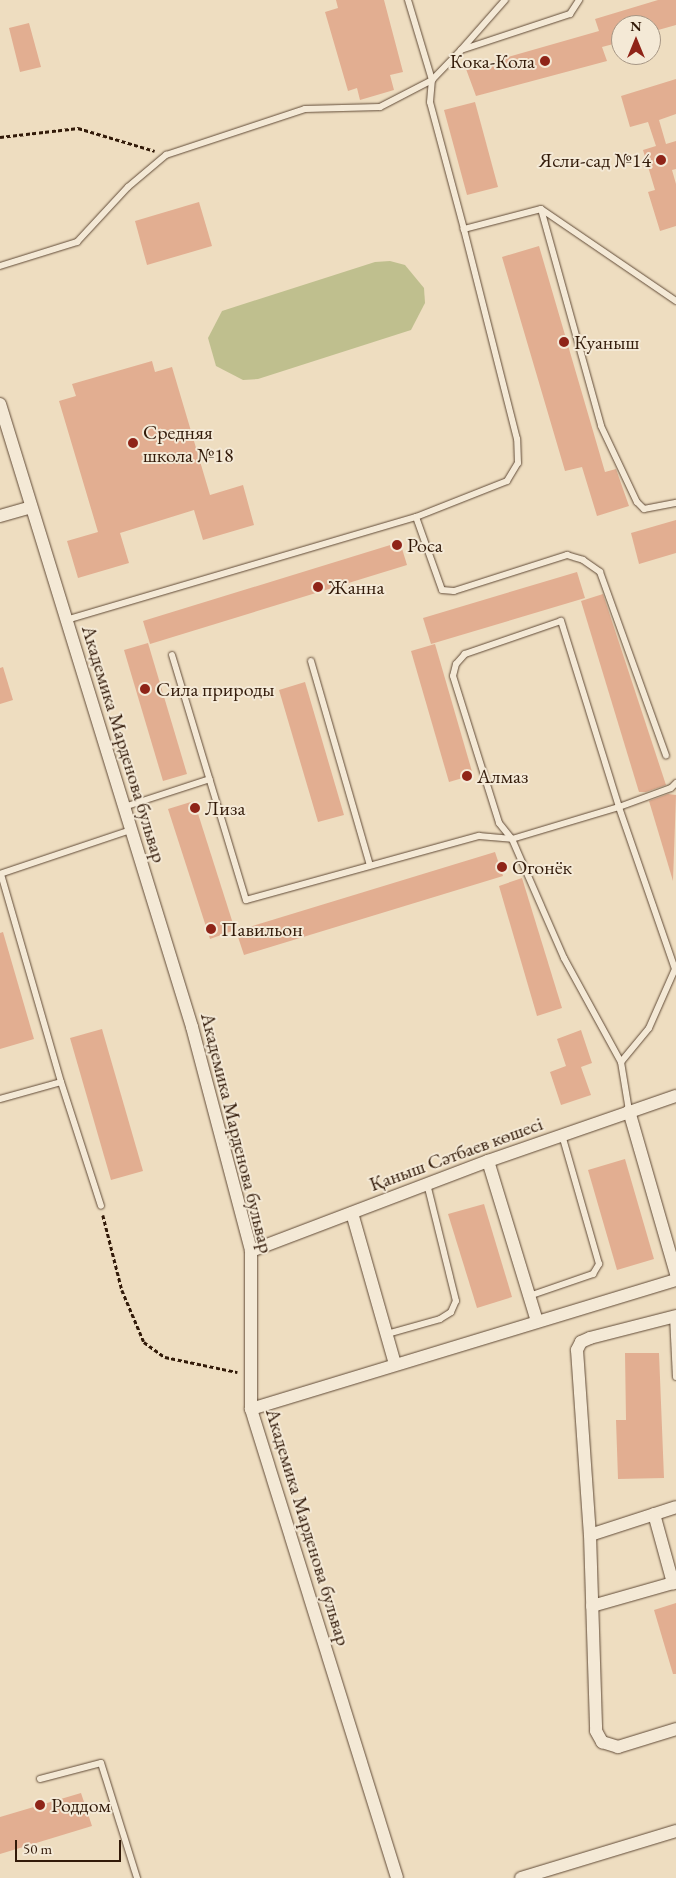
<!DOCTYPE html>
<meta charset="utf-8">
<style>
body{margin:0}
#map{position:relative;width:676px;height:1878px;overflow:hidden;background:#eeddc0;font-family:"EB Garamond",serif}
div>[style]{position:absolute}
.green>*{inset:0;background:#bfbf8e}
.building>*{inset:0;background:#e2ae91}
.path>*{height:2.5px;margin-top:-1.25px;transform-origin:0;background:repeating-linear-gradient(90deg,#321a09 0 4px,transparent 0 6.5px)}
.roads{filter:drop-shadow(0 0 1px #614b37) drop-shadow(0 0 1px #614b37)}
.lane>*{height:6px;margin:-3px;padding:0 3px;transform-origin:3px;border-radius:3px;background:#f4e9d6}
.street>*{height:12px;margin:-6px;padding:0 6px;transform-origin:6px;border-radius:6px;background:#f4e9d6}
.dots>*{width:14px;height:14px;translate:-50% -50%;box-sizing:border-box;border:2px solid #f4e9d6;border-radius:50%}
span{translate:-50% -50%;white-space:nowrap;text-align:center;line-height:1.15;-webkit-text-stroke:4px #f4e9d6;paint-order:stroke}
.poi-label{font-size:20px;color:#321a09}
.right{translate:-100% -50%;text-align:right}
.left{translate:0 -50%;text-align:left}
.street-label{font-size:20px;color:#321a09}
.north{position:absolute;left:611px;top:15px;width:50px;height:50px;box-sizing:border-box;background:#f4e9d6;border:1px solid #a69684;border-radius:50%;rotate:0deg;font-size:14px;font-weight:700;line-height:20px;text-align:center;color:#321a09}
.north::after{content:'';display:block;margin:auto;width:18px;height:22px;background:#8f2418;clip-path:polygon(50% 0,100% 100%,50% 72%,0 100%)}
.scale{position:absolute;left:15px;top:1840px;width:106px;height:22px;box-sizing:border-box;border:2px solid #321a09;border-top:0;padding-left:6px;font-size:15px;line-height:18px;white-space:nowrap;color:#321a09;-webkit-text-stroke:4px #f4e9d6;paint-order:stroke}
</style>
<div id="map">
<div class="green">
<i style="clip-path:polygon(390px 261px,405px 265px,424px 288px,425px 303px,411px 330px,258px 379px,243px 380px,216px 366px,208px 338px,222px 311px,375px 262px)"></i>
</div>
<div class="building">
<i style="clip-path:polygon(336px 0,384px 0,403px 72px,390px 75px,394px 90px,360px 100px,357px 88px,348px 91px,325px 12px,338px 8px)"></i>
<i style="clip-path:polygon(658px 0,676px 0,676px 25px,651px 32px,651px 25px,621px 25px,621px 42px,602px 47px,607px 61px,476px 96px,466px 69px,599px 31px,595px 19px)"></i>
<i style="clip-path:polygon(29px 23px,41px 67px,20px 72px,9px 28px)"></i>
<i style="clip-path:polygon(676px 79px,676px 114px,659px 120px,666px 144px,676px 141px,676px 169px,672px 170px,676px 184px,676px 226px,660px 231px,648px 192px,655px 190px,643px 150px,656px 146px,648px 122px,630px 127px,621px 96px)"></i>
<i style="clip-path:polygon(475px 102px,498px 187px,467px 195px,444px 110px)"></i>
<i style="clip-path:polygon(199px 202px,212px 246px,147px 265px,135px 221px)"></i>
<i style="clip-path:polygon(539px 246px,605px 472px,616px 469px,629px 506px,597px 516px,582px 467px,565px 471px,502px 257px)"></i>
<i style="clip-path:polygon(152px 361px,155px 372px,172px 367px,210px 495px,243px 485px,254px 525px,203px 540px,194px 510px,120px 533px,129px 563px,78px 578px,67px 541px,98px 532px,59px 401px,76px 396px,72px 384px)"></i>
<i style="clip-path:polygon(676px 520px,676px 553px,639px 564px,631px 533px)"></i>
<i style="clip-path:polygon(400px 542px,407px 565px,150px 644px,143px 621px)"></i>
<i style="clip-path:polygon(577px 572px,585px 598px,431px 644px,423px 618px)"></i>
<i style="clip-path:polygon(603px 594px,666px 785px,646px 792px,639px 792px,581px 601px)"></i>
<i style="clip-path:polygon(148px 643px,187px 774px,163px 781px,124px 650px)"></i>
<i style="clip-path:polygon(435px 644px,473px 775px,449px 782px,411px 651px)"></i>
<i style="clip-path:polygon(3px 667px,13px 700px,0 704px,0 668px)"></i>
<i style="clip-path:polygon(305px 682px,344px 815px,318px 822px,279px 690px)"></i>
<i style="clip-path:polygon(668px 794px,676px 795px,673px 881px,649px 801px)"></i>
<i style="clip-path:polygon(194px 801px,235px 930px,210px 939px,168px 809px)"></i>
<i style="clip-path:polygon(495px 852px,503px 876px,244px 955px,236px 931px)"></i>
<i style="clip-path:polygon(522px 878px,562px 1008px,537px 1016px,499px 886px)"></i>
<i style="clip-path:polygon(3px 932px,34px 1039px,0 1049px,0 933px)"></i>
<i style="clip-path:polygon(102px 1029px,143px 1171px,111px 1180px,70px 1038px)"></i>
<i style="clip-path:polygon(581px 1030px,592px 1063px,581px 1067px,591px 1095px,561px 1105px,550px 1072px,566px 1066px,557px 1039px)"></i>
<i style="clip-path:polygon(625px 1159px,654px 1259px,617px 1270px,588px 1170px)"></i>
<i style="clip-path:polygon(484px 1204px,512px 1297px,477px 1308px,448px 1214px)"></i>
<i style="clip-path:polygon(625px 1353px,659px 1353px,664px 1478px,618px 1479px,616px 1420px,626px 1420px)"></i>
<i style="clip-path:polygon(676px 1603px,676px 1674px,673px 1674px,654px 1610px)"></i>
<i style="clip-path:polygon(81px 1793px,92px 1826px,0 1854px,0 1817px)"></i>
</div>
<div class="path">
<i style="left:0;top:137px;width:79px;rotate:-6.6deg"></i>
<i style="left:78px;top:128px;width:80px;rotate:16.6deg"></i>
<i style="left:103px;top:1215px;width:77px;rotate:75.8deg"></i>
<i style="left:122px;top:1290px;width:56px;rotate:67.1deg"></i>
<i style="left:144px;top:1342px;width:26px;rotate:36deg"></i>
<i style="left:165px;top:1357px;width:74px;rotate:11.8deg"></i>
</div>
<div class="roads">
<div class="lane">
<i style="left:461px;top:50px;width:67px;rotate:-48.7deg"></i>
<i style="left:541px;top:209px;width:80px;rotate:165.4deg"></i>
<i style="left:464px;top:229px;width:131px;rotate:-105deg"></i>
<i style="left:430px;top:102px;width:22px;rotate:-85deg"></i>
<i style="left:432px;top:80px;width:42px;rotate:-46deg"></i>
<i style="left:461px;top:50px;width:115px;rotate:-18.3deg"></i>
<i style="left:570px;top:14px;width:17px;rotate:-57deg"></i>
<i style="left:0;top:266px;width:81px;rotate:-17.3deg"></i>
<i style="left:77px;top:242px;width:75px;rotate:-47.2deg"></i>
<i style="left:128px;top:187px;width:50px;rotate:-40.1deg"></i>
<i style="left:166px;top:155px;width:146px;rotate:-18.3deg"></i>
<i style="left:305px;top:109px;width:75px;rotate:-1.5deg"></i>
<i style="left:380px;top:107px;width:59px;rotate:-27.4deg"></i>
<i style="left:432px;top:80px;width:84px;rotate:-106.7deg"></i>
<i style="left:676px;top:301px;width:163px;rotate:-145.7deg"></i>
<i style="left:541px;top:209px;width:225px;rotate:74.5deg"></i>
<i style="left:601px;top:426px;width:84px;rotate:64.7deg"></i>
<i style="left:637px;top:502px;width:10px;rotate:45deg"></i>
<i style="left:644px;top:509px;width:33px;rotate:-11deg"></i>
<i style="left:416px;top:517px;width:98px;rotate:-21.6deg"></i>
<i style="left:507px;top:481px;width:21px;rotate:-59deg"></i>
<i style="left:518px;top:463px;width:24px;rotate:-92deg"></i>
<i style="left:517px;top:439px;width:217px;rotate:-104.2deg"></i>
<i style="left:66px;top:620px;width:365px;rotate:-16.4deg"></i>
<i style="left:416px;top:517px;width:77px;rotate:70.4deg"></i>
<i style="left:442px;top:590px;width:12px;rotate:5deg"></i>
<i style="left:454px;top:591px;width:119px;rotate:-17.7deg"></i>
<i style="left:567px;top:555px;width:17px;rotate:17deg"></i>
<i style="left:583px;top:560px;width:21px;rotate:35deg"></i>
<i style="left:600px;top:572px;width:195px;rotate:70.2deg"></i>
<i style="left:172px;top:655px;width:256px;rotate:73.2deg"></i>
<i style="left:246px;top:900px;width:242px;rotate:-15.4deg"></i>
<i style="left:479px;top:836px;width:33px;rotate:5deg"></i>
<i style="left:512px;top:839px;width:130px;rotate:66.4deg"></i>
<i style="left:564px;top:958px;width:119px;rotate:61.3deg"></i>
<i style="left:621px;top:1062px;width:50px;rotate:80.7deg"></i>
<i style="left:311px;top:661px;width:212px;rotate:73.9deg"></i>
<i style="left:124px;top:807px;width:90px;rotate:-18deg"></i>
<i style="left:0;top:874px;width:138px;rotate:-18.6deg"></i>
<i style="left:621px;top:1062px;width:44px;rotate:-50.5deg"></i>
<i style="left:649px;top:1028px;width:64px;rotate:-66.2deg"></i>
<i style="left:675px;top:969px;width:171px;rotate:-109.1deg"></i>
<i style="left:619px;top:807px;width:195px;rotate:-107.3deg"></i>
<i style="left:561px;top:621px;width:102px;rotate:161deg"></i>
<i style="left:465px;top:654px;width:13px;rotate:132deg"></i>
<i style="left:456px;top:664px;width:12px;rotate:104deg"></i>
<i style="left:453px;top:676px;width:154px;rotate:72.6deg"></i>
<i style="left:499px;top:823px;width:21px;rotate:51deg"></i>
<i style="left:512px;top:839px;width:112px;rotate:-16.7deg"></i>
<i style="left:619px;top:807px;width:55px;rotate:-20.1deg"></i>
<i style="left:671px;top:788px;width:7px;rotate:-45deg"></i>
<i style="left:61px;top:1082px;width:130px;rotate:72.1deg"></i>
<i style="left:0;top:1099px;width:63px;rotate:-15.6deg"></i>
<i style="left:61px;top:1082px;width:216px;rotate:-106.1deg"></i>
<i style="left:529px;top:1296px;width:68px;rotate:-19deg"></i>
<i style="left:593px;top:1274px;width:12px;rotate:-59deg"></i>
<i style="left:599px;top:1264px;width:134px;rotate:-106deg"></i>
<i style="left:673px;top:1316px;width:61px;rotate:87.2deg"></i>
<i style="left:387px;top:1334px;width:55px;rotate:-15.8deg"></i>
<i style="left:440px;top:1319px;width:13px;rotate:-32deg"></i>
<i style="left:451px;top:1312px;width:12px;rotate:-66deg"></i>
<i style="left:456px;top:1301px;width:121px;rotate:-103.9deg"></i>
<i style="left:40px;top:1779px;width:63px;rotate:-14.7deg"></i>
<i style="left:101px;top:1763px;width:121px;rotate:72.6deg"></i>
</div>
<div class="street">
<i style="left:0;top:404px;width:652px;rotate:72.87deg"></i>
<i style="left:192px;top:1027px;width:232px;rotate:75.2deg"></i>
<i style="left:251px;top:1251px;width:158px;rotate:90deg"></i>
<i style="left:251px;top:1409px;width:491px;rotate:72.7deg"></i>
<i style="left:0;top:516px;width:32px;rotate:-16deg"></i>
<i style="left:629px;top:1111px;width:170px;rotate:73.9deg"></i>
<i style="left:488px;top:1161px;width:167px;rotate:73deg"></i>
<i style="left:352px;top:1213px;width:157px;rotate:74.1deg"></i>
<i style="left:251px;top:1251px;width:254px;rotate:-20.8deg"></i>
<i style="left:488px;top:1161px;width:199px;rotate:-19.1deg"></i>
<i style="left:676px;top:1316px;width:89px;rotate:165.7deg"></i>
<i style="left:590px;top:1338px;width:10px;rotate:156deg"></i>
<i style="left:581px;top:1342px;width:9px;rotate:117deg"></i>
<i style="left:577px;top:1350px;width:185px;rotate:86deg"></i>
<i style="left:590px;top:1535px;width:196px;rotate:88.2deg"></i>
<i style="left:596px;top:1731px;width:13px;rotate:61deg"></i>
<i style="left:602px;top:1742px;width:17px;rotate:17deg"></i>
<i style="left:618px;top:1747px;width:61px;rotate:-17.2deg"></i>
<i style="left:251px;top:1409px;width:444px;rotate:-16.9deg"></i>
<i style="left:654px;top:1514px;width:72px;rotate:74.6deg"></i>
<i style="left:590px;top:1535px;width:90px;rotate:-18deg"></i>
<i style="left:592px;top:1606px;width:87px;rotate:-15.9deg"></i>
<i style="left:521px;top:1878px;width:162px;rotate:-16.9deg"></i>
</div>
</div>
<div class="dots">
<i style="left:545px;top:61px;background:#8f2418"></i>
<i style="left:661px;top:160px;background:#8f2418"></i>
<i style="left:564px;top:342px;background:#8f2418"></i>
<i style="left:133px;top:443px;background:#8f2418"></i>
<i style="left:397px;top:545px;background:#8f2418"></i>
<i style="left:318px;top:587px;background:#8f2418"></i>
<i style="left:145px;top:689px;background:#8f2418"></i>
<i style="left:467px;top:776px;background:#8f2418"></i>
<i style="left:195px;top:808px;background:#8f2418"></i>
<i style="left:502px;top:867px;background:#8f2418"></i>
<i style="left:211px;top:929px;background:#8f2418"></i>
<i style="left:40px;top:1805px;background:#8f2418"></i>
</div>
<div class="poi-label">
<span class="right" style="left:535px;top:61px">Кока-Кола</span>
<span class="right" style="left:651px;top:160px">Ясли-сад №14</span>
<span class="left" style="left:574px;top:342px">Куаныш</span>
<span class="left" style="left:143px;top:444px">Средняя<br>школа №18</span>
<span class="left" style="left:407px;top:545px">Роса</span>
<span class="left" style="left:328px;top:587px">Жанна</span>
<span class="left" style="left:156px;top:689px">Сила природы</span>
<span class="left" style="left:477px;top:776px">Алмаз</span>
<span class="left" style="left:205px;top:808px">Лиза</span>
<span class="left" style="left:512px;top:867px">Огонёк</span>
<span class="left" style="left:221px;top:929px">Павильон</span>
<span class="left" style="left:51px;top:1805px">Роддом</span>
</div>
<div class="street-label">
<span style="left:124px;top:744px;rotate:73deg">Академика Марденова бульвар</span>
<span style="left:237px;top:1133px;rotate:76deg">Академика Марденова бульвар</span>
<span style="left:456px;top:1154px;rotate:-20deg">Қаныш Сәтбаев көшесі</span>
<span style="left:308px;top:1527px;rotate:73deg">Академика Марденова бульвар</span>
</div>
<div class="north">N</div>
<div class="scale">50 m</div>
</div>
